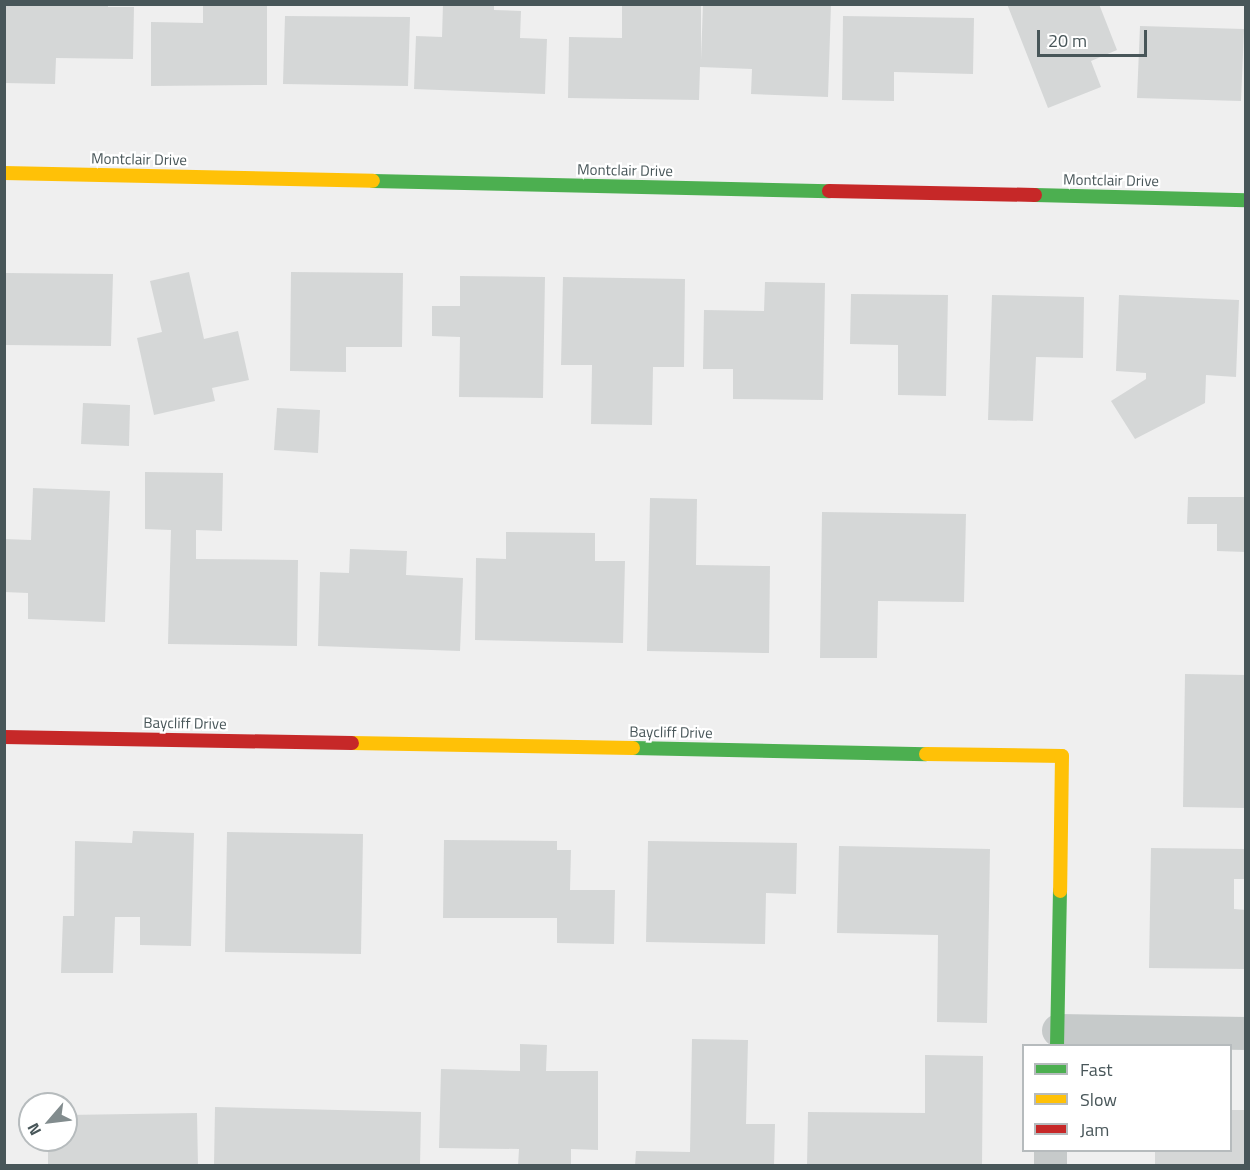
<!DOCTYPE html>
<style>
body{margin:0}
#map{position:relative;width:1250px;height:1170px;overflow:hidden;background:#efefef;font-family:"Titillium Web",sans-serif}
div>[style]{position:absolute}
.building>*{inset:0;background:#d5d7d7}
.street>*{height:33px;margin:-16.5px;padding:0 16.5px;transform-origin:16.5px;border-radius:16.5px;background:#c6caca}
.fast>*{height:14px;margin:-7px;padding:0 7px;transform-origin:7px;border-radius:7px;background:#4caf50}
.slow>*{height:14px;margin:-7px;padding:0 7px;transform-origin:7px;border-radius:7px;background:#ffc107}
.jam>*{height:14px;margin:-7px;padding:0 7px;transform-origin:7px;border-radius:7px;background:#c62828}
span{translate:-50% -50%;white-space:nowrap;text-align:center;line-height:1.15;-webkit-text-stroke:4.5px #fff;paint-order:stroke}
.street-label{font-size:15px;color:#485659}
.frame{position:absolute;inset:0;border:6px solid #485659;pointer-events:none}
.legend{position:absolute;left:1022px;top:1044px;width:210px;height:108px;box-sizing:border-box;background:#fff;border:2px solid #b6bbbd;margin:0;padding:8px 10px;list-style:none;font-size:18px;color:#485659}
.legend li{display:flex;align-items:center;gap:12px;height:30px}
.legend b{width:30px;border:2px solid #b6bbbd}
.north{position:absolute;left:18px;top:1092px;width:60px;height:60px;box-sizing:border-box;background:#fff;border:2px solid #b6bbbd;border-radius:50%;rotate:242deg;font-size:16px;font-weight:700;line-height:24px;text-align:center;color:#485659}
.north::after{content:'';display:block;margin:auto;width:21px;height:27px;background:#828c8e;clip-path:polygon(50% 0,100% 100%,50% 72%,0 100%)}
.scale{position:absolute;left:1037px;top:30px;width:110px;height:27px;box-sizing:border-box;border:3px solid #485659;border-top:0;padding-left:8px;font-size:18px;line-height:21px;white-space:nowrap;color:#485659;-webkit-text-stroke:4px #fff;paint-order:stroke}
</style>
<div id="map">
<div class="building">
<i style="clip-path:polygon(4px 4px,108px 4px,108px 7px,134px 7px,133px 59px,56px 58px,55px 84px,4px 83px)"></i>
<i style="clip-path:polygon(203px 4px,267px 4px,267px 85px,151px 86px,151px 22px,203px 23px)"></i>
<i style="clip-path:polygon(443px 4px,494px 4px,494px 10px,521px 11px,520px 38px,547px 39px,545px 94px,414px 89px,416px 36px,442px 37px)"></i>
<i style="clip-path:polygon(622px 4px,701px 4px,701px 60px,703px 4px,831px 4px,828px 97px,751px 94px,752px 69px,700px 67px,699px 100px,568px 98px,569px 37px,622px 38px)"></i>
<i style="clip-path:polygon(1007px 4px,1099px 4px,1117px 50px,1091px 61px,1101px 87px,1048px 108px)"></i>
<i style="clip-path:polygon(285px 16px,410px 17px,408px 86px,283px 84px)"></i>
<i style="clip-path:polygon(843px 16px,974px 18px,973px 74px,894px 72px,894px 101px,842px 100px)"></i>
<i style="clip-path:polygon(1140px 26px,1244px 29px,1241px 101px,1137px 98px)"></i>
<i style="clip-path:polygon(189px 272px,204px 339px,238px 331px,249px 380px,212px 388px,215px 401px,154px 415px,137px 338px,162px 332px,150px 281px)"></i>
<i style="clip-path:polygon(291px 272px,403px 273px,402px 347px,346px 347px,346px 372px,290px 371px)"></i>
<i style="clip-path:polygon(6px 273px,113px 274px,111px 346px,5px 345px)"></i>
<i style="clip-path:polygon(460px 276px,545px 277px,543px 398px,459px 397px,460px 337px,432px 336px,432px 306px,460px 306px)"></i>
<i style="clip-path:polygon(563px 277px,685px 279px,684px 367px,653px 367px,652px 425px,591px 424px,592px 365px,561px 365px)"></i>
<i style="clip-path:polygon(765px 282px,825px 283px,823px 400px,733px 399px,733px 369px,703px 369px,704px 310px,764px 311px)"></i>
<i style="clip-path:polygon(851px 294px,948px 295px,946px 396px,898px 395px,898px 345px,850px 344px)"></i>
<i style="clip-path:polygon(992px 295px,1084px 297px,1083px 358px,1036px 357px,1033px 421px,988px 420px)"></i>
<i style="clip-path:polygon(1119px 295px,1239px 300px,1236px 377px,1206px 375px,1205px 403px,1135px 439px,1111px 401px,1146px 379px,1146px 373px,1116px 371px)"></i>
<i style="clip-path:polygon(83px 403px,130px 405px,129px 446px,81px 444px)"></i>
<i style="clip-path:polygon(277px 408px,320px 410px,318px 453px,274px 450px)"></i>
<i style="clip-path:polygon(145px 472px,223px 473px,222px 531px,196px 530px,196px 559px,298px 560px,297px 646px,168px 644px,171px 530px,145px 529px)"></i>
<i style="clip-path:polygon(33px 488px,110px 491px,105px 622px,28px 619px,28px 593px,4px 592px,4px 539px,31px 540px)"></i>
<i style="clip-path:polygon(1188px 497px,1246px 497px,1246px 552px,1217px 551px,1217px 524px,1187px 524px)"></i>
<i style="clip-path:polygon(650px 498px,697px 499px,696px 565px,770px 566px,769px 653px,647px 651px)"></i>
<i style="clip-path:polygon(822px 512px,966px 514px,964px 602px,878px 601px,877px 658px,820px 658px)"></i>
<i style="clip-path:polygon(506px 532px,595px 533px,595px 561px,625px 561px,623px 643px,475px 640px,476px 558px,506px 559px)"></i>
<i style="clip-path:polygon(350px 549px,407px 551px,406px 575px,463px 578px,460px 651px,318px 646px,320px 572px,349px 573px)"></i>
<i style="clip-path:polygon(1185px 674px,1246px 675px,1246px 808px,1183px 807px)"></i>
<i style="clip-path:polygon(133px 831px,194px 833px,191px 946px,140px 945px,140px 917px,115px 917px,113px 973px,61px 973px,63px 916px,74px 916px,75px 841px,132px 843px)"></i>
<i style="clip-path:polygon(227px 832px,363px 834px,361px 954px,225px 952px)"></i>
<i style="clip-path:polygon(444px 840px,557px 841px,557px 850px,571px 850px,570px 890px,615px 890px,614px 944px,557px 943px,557px 918px,443px 918px)"></i>
<i style="clip-path:polygon(648px 841px,797px 843px,796px 894px,766px 893px,765px 944px,646px 942px)"></i>
<i style="clip-path:polygon(839px 846px,990px 849px,987px 1023px,937px 1022px,938px 935px,837px 933px)"></i>
<i style="clip-path:polygon(1151px 848px,1246px 849px,1246px 879px,1234px 879px,1234px 909px,1246px 910px,1246px 969px,1149px 968px)"></i>
<i style="clip-path:polygon(692px 1039px,748px 1040px,746px 1124px,775px 1124px,774px 1166px,635px 1166px,636px 1151px,690px 1152px)"></i>
<i style="clip-path:polygon(520px 1044px,547px 1045px,546px 1071px,598px 1071px,598px 1150px,571px 1149px,571px 1166px,518px 1166px,519px 1149px,439px 1148px,441px 1069px,520px 1071px)"></i>
<i style="clip-path:polygon(925px 1055px,983px 1056px,982px 1166px,807px 1166px,808px 1112px,925px 1113px)"></i>
<i style="clip-path:polygon(215px 1107px,421px 1112px,420px 1166px,214px 1166px)"></i>
<i style="clip-path:polygon(1230px 1110px,1244px 1110px,1246px 1166px,1155px 1166px,1155px 1150px,1230px 1150px)"></i>
<i style="clip-path:polygon(197px 1113px,198px 1166px,48px 1166px,48px 1140px,66px 1140px,66px 1115px)"></i>
</div>
<div class="street">
<i style="left:1058px;top:1030px;width:188px;rotate:0.9deg"></i>
<i style="left:1050px;top:1166px;width:16px;rotate:-90deg"></i>
</div>
<div class="fast">
<i style="left:373px;top:181px;width:456px;rotate:1.3deg"></i>
<i style="left:1035px;top:195px;width:211px;rotate:1.4deg"></i>
<i style="left:633px;top:748px;width:293px;rotate:1.2deg"></i>
<i style="left:1057px;top:1046px;width:155px;rotate:-88.9deg"></i>
</div>
<div class="slow">
<i style="left:4px;top:173px;width:369px;rotate:1.2deg"></i>
<i style="left:352px;top:743px;width:281px;rotate:1deg"></i>
<i style="left:926px;top:754px;width:136px;rotate:0.8deg"></i>
<i style="left:1062px;top:756px;width:135px;rotate:90.8deg"></i>
</div>
<div class="jam">
<i style="left:829px;top:191px;width:206px;rotate:1.1deg"></i>
<i style="left:4px;top:737px;width:348px;rotate:1deg"></i>
</div>
<div class="street-label">
<span style="left:139px;top:159px;rotate:1deg">Montclair Drive</span>
<span style="left:625px;top:170px;rotate:1deg">Montclair Drive</span>
<span style="left:1111px;top:180px;rotate:1deg">Montclair Drive</span>
<span style="left:185px;top:723px;rotate:1deg">Baycliff Drive</span>
<span style="left:671px;top:732px;rotate:1deg">Baycliff Drive</span>
</div>
<div class="frame"></div>
<ul class="legend">
<li><b style="height:8px;background:#4caf50"></b>Fast</li>
<li><b style="height:8px;background:#ffc107"></b>Slow</li>
<li><b style="height:8px;background:#c62828"></b>Jam</li>
</ul>
<div class="north">N</div>
<div class="scale">20 m</div>
</div>
